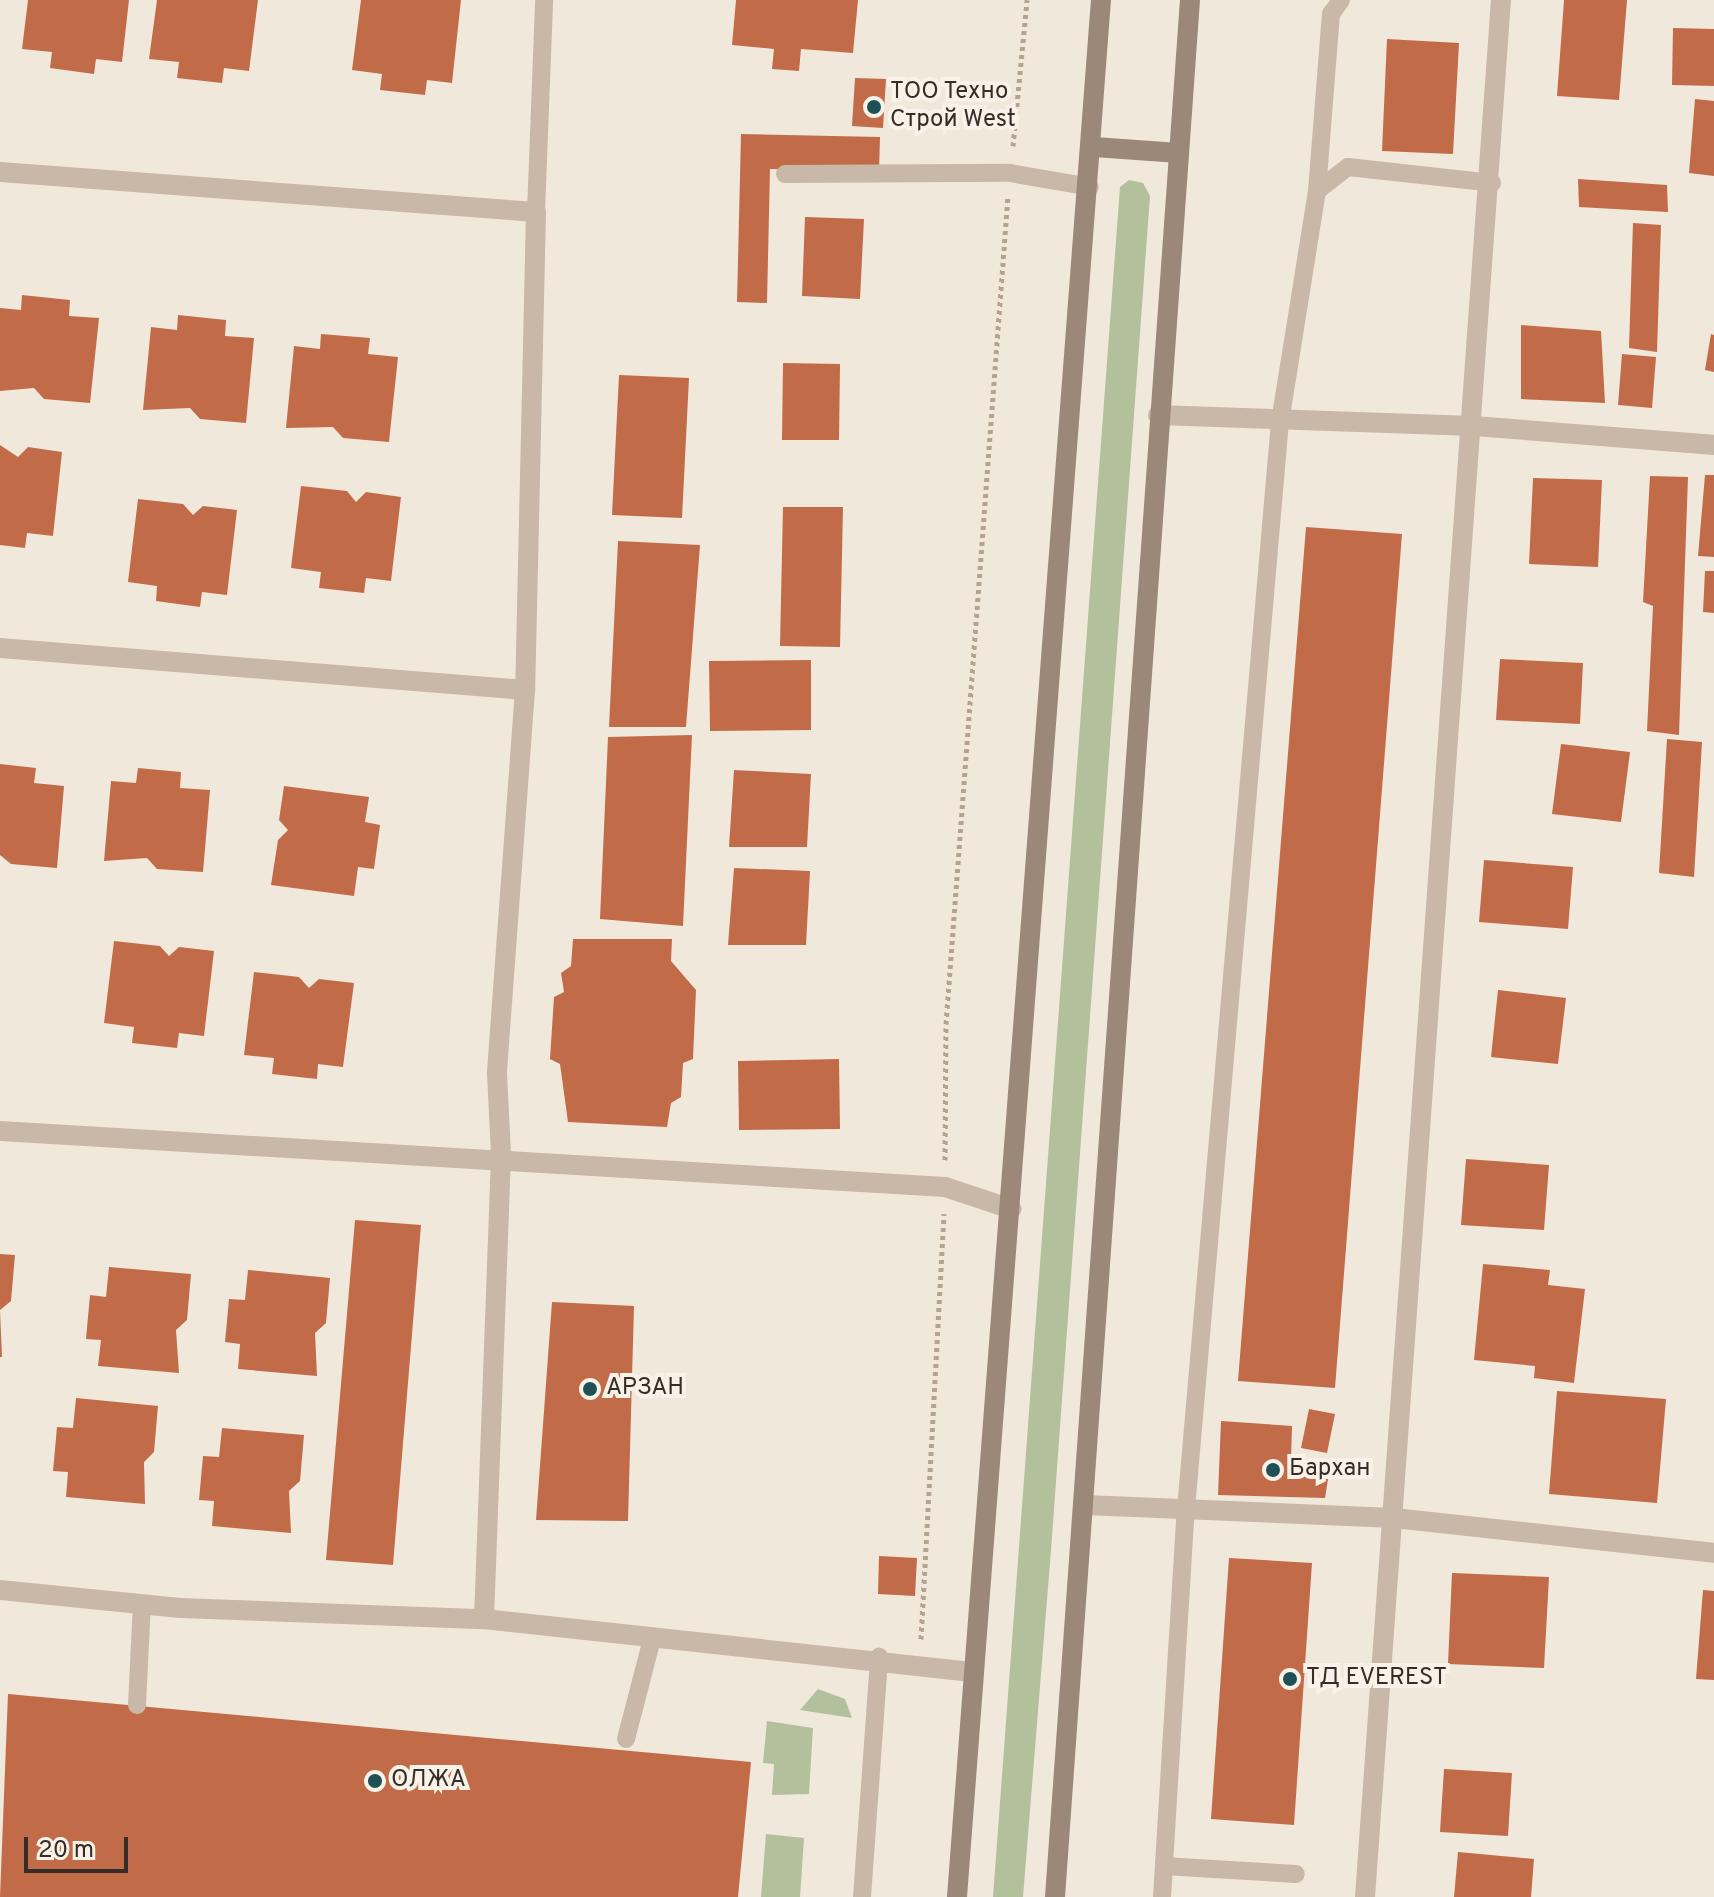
<!DOCTYPE html>
<meta charset="utf-8">
<style>
body{margin:0}
#map{position:relative;width:1714px;height:1897px;overflow:hidden;background:#f1e8dc;font-family:Overpass,sans-serif}
div>[style]{position:absolute}
.green>*{inset:0;background:#b2c09c}
.building>*{inset:0;background:#c26b49}
.path>*{height:5px;margin-top:-2.5px;transform-origin:0;background:repeating-linear-gradient(90deg,#b5a392 0 4px,transparent 0 8px)}
.service>*{height:18px;margin:-9px;padding:0 9px;transform-origin:9px;border-radius:9px;background:#c9b8a8}
.minor>*{height:20px;margin:-10px;padding:0 10px;transform-origin:10px;border-radius:10px;background:#c9b8a8}
.secondary>*{height:20px;margin:-10px;padding:0 10px;transform-origin:10px;border-radius:10px;background:#9c8879}
.dots>*{width:22px;height:22px;translate:-50% -50%;box-sizing:border-box;border:4px solid #f9f2e8;border-radius:50%}
span{translate:-50% -50%;white-space:nowrap;text-align:center;line-height:1.15;-webkit-text-stroke:8px #f9f2e8;paint-order:stroke}
.poi-label{font-size:24px;color:#362d28}
.left{translate:0 -50%;text-align:left}
.scale{position:absolute;left:24px;top:1837px;width:104px;height:36px;box-sizing:border-box;border:4px solid #362d28;border-top:0;padding-left:10px;font-size:24px;line-height:28px;white-space:nowrap;color:#362d28;-webkit-text-stroke:6px #f9f2e8;paint-order:stroke}
</style>
<div id="map">
<div class="green">
<i style="clip-path:polygon(1129px 180px,1143px 183px,1150px 196px,1051px 1550px,1023px 1897px,993px 1897px,1120px 187px)"></i>
<i style="clip-path:polygon(818px 1689px,845px 1699px,852px 1718px,800px 1710px)"></i>
<i style="clip-path:polygon(767px 1721px,813px 1728px,809px 1794px,772px 1795px,774px 1764px,763px 1763px)"></i>
<i style="clip-path:polygon(766px 1834px,804px 1838px,800px 1897px,761px 1897px)"></i>
</div>
<div class="building">
<i style="clip-path:polygon(28px 0,129px 0,122px 62px,96px 59px,94px 74px,50px 68px,52px 52px,22px 49px)"></i>
<i style="clip-path:polygon(157px 0,258px 0,249px 71px,224px 68px,222px 83px,177px 78px,179px 62px,149px 59px)"></i>
<i style="clip-path:polygon(361px 0,461px 0,452px 83px,427px 80px,425px 95px,380px 90px,382px 74px,352px 70px)"></i>
<i style="clip-path:polygon(736px 0,858px 0,853px 53px,801px 49px,799px 71px,772px 69px,774px 49px,732px 45px)"></i>
<i style="clip-path:polygon(1564px 0,1627px 0,1619px 100px,1557px 96px)"></i>
<i style="clip-path:polygon(1673px 28px,1714px 29px,1714px 86px,1672px 85px)"></i>
<i style="clip-path:polygon(1387px 39px,1459px 43px,1453px 154px,1382px 151px)"></i>
<i style="clip-path:polygon(855px 78px,886px 79px,883px 128px,852px 126px)"></i>
<i style="clip-path:polygon(1695px 99px,1714px 101px,1714px 176px,1689px 173px)"></i>
<i style="clip-path:polygon(741px 134px,880px 137px,879px 172px,770px 169px,767px 303px,737px 302px)"></i>
<i style="clip-path:polygon(1578px 179px,1667px 185px,1668px 212px,1579px 207px)"></i>
<i style="clip-path:polygon(805px 217px,864px 219px,860px 299px,802px 296px)"></i>
<i style="clip-path:polygon(1633px 223px,1661px 225px,1657px 352px,1629px 348px)"></i>
<i style="clip-path:polygon(22px 295px,70px 300px,69px 316px,99px 318px,90px 403px,44px 399px,34px 388px,0 391px,0 308px,21px 310px)"></i>
<i style="clip-path:polygon(178px 315px,226px 320px,225px 336px,254px 338px,246px 423px,200px 419px,190px 408px,143px 410px,151px 327px,177px 330px)"></i>
<i style="clip-path:polygon(1521px 325px,1601px 331px,1605px 403px,1521px 399px)"></i>
<i style="clip-path:polygon(321px 334px,370px 338px,368px 354px,398px 357px,389px 442px,343px 438px,333px 427px,286px 428px,294px 346px,320px 349px)"></i>
<i style="clip-path:polygon(1711px 334px,1714px 335px,1714px 372px,1705px 370px)"></i>
<i style="clip-path:polygon(1622px 354px,1656px 357px,1652px 408px,1618px 405px)"></i>
<i style="clip-path:polygon(783px 363px,840px 364px,839px 440px,782px 440px)"></i>
<i style="clip-path:polygon(619px 375px,689px 378px,682px 518px,612px 515px)"></i>
<i style="clip-path:polygon(0 445px,18px 457px,28px 447px,62px 452px,53px 536px,27px 533px,25px 548px,0 545px)"></i>
<i style="clip-path:polygon(1705px 475px,1714px 475px,1714px 557px,1698px 556px)"></i>
<i style="clip-path:polygon(1650px 476px,1688px 477px,1679px 735px,1647px 731px,1653px 606px,1643px 602px)"></i>
<i style="clip-path:polygon(1533px 478px,1602px 480px,1598px 567px,1529px 564px)"></i>
<i style="clip-path:polygon(301px 486px,347px 491px,356px 502px,366px 492px,401px 497px,391px 581px,366px 578px,364px 593px,319px 588px,321px 572px,291px 568px)"></i>
<i style="clip-path:polygon(138px 499px,183px 504px,193px 515px,203px 506px,237px 510px,227px 595px,202px 592px,200px 607px,156px 601px,157px 586px,128px 582px)"></i>
<i style="clip-path:polygon(783px 507px,843px 507px,840px 647px,780px 646px)"></i>
<i style="clip-path:polygon(1306px 527px,1402px 534px,1335px 1388px,1238px 1381px)"></i>
<i style="clip-path:polygon(618px 541px,700px 545px,686px 727px,609px 727px)"></i>
<i style="clip-path:polygon(1705px 571px,1714px 571px,1714px 613px,1703px 612px)"></i>
<i style="clip-path:polygon(1500px 659px,1583px 663px,1580px 724px,1496px 720px)"></i>
<i style="clip-path:polygon(811px 660px,811px 730px,710px 731px,709px 661px)"></i>
<i style="clip-path:polygon(692px 735px,683px 926px,600px 919px,608px 737px)"></i>
<i style="clip-path:polygon(1667px 739px,1702px 742px,1694px 877px,1659px 873px)"></i>
<i style="clip-path:polygon(1561px 744px,1630px 752px,1621px 822px,1552px 814px)"></i>
<i style="clip-path:polygon(0 764px,36px 768px,34px 783px,64px 786px,57px 868px,11px 864px,0 855px)"></i>
<i style="clip-path:polygon(138px 768px,181px 772px,180px 788px,210px 790px,203px 872px,157px 869px,147px 858px,104px 861px,111px 781px,136px 783px)"></i>
<i style="clip-path:polygon(734px 770px,811px 774px,807px 847px,729px 847px)"></i>
<i style="clip-path:polygon(284px 786px,369px 797px,365px 822px,380px 825px,374px 869px,358px 867px,354px 896px,271px 885px,278px 840px,288px 830px,279px 820px)"></i>
<i style="clip-path:polygon(1484px 860px,1573px 867px,1568px 929px,1479px 922px)"></i>
<i style="clip-path:polygon(734px 868px,810px 871px,806px 945px,728px 945px)"></i>
<i style="clip-path:polygon(573px 939px,672px 939px,671px 961px,696px 990px,693px 1059px,683px 1063px,681px 1097px,671px 1103px,667px 1127px,568px 1122px,560px 1064px,550px 1059px,554px 997px,564px 992px,561px 973px,571px 966px)"></i>
<i style="clip-path:polygon(114px 941px,160px 946px,169px 956px,179px 947px,214px 951px,204px 1036px,179px 1033px,177px 1048px,132px 1043px,134px 1027px,104px 1023px)"></i>
<i style="clip-path:polygon(254px 972px,299px 977px,309px 988px,319px 979px,354px 983px,343px 1067px,318px 1064px,317px 1079px,272px 1074px,274px 1058px,244px 1055px)"></i>
<i style="clip-path:polygon(1498px 990px,1566px 998px,1558px 1064px,1491px 1057px)"></i>
<i style="clip-path:polygon(839px 1059px,840px 1129px,739px 1130px,738px 1061px)"></i>
<i style="clip-path:polygon(1466px 1159px,1549px 1165px,1544px 1230px,1461px 1225px)"></i>
<i style="clip-path:polygon(355px 1220px,421px 1225px,393px 1565px,326px 1560px)"></i>
<i style="clip-path:polygon(0 1254px,15px 1255px,11px 1301px,0 1310px,2px 1357px,0 1357px)"></i>
<i style="clip-path:polygon(1483px 1264px,1550px 1270px,1548px 1285px,1585px 1289px,1574px 1383px,1534px 1378px,1535px 1366px,1474px 1360px)"></i>
<i style="clip-path:polygon(109px 1267px,191px 1274px,187px 1320px,176px 1330px,179px 1373px,98px 1366px,101px 1340px,86px 1339px,90px 1295px,106px 1297px)"></i>
<i style="clip-path:polygon(248px 1270px,330px 1278px,326px 1323px,315px 1333px,317px 1376px,238px 1369px,240px 1344px,225px 1342px,229px 1299px,245px 1300px)"></i>
<i style="clip-path:polygon(552px 1302px,634px 1306px,628px 1521px,536px 1520px)"></i>
<i style="clip-path:polygon(1557px 1391px,1666px 1399px,1657px 1503px,1549px 1494px)"></i>
<i style="clip-path:polygon(76px 1398px,158px 1406px,154px 1452px,144px 1462px,145px 1504px,66px 1497px,68px 1472px,53px 1471px,57px 1427px,73px 1428px)"></i>
<i style="clip-path:polygon(1309px 1409px,1335px 1414px,1327px 1453px,1301px 1448px)"></i>
<i style="clip-path:polygon(1221px 1421px,1292px 1426px,1291px 1459px,1331px 1461px,1325px 1498px,1218px 1495px)"></i>
<i style="clip-path:polygon(222px 1428px,304px 1435px,300px 1481px,289px 1491px,291px 1533px,212px 1526px,214px 1501px,199px 1500px,203px 1456px,219px 1457px)"></i>
<i style="clip-path:polygon(879px 1556px,917px 1558px,915px 1596px,878px 1594px)"></i>
<i style="clip-path:polygon(1229px 1558px,1312px 1563px,1294px 1825px,1211px 1819px)"></i>
<i style="clip-path:polygon(1452px 1573px,1549px 1577px,1544px 1668px,1448px 1664px)"></i>
<i style="clip-path:polygon(1703px 1590px,1714px 1591px,1714px 1680px,1696px 1679px)"></i>
<i style="clip-path:polygon(8px 1694px,751px 1762px,738px 1897px,0 1897px)"></i>
<i style="clip-path:polygon(1444px 1769px,1512px 1773px,1508px 1836px,1440px 1832px)"></i>
<i style="clip-path:polygon(1458px 1852px,1534px 1859px,1531px 1897px,1454px 1897px)"></i>
</div>
<div class="path">
<i style="left:1013px;top:146px;width:147px;rotate:-84.5deg"></i>
<i style="left:945px;top:1160px;width:136px;rotate:-89.6deg"></i>
<i style="left:946px;top:1024px;width:830px;rotate:-85.72deg"></i>
<i style="left:921px;top:1639px;width:426px;rotate:-86.9deg"></i>
</div>
<div class="service">
<i style="left:785px;top:174px;width:225px;rotate:-0.3deg"></i>
<i style="left:1010px;top:173px;width:81px;rotate:9.9deg"></i>
<i style="left:1317px;top:191px;width:178px;rotate:-85.5deg"></i>
<i style="left:1331px;top:14px;width:17px;rotate:-54deg"></i>
<i style="left:536px;top:212px;width:212px;rotate:-87.8deg"></i>
<i style="left:137px;top:1705px;width:101px;rotate:-87.2deg"></i>
<i style="left:626px;top:1739px;width:103px;rotate:-75.4deg"></i>
<i style="left:1164px;top:1866px;width:132px;rotate:3.5deg"></i>
<i style="left:862px;top:1897px;width:241px;rotate:-85.9deg"></i>
<i style="left:1162px;top:1897px;width:389px;rotate:-86.5deg"></i>
<i style="left:1186px;top:1509px;width:1091px;rotate:-85.06deg"></i>
<i style="left:1280px;top:422px;width:234px;rotate:-80.9deg"></i>
<i style="left:1317px;top:191px;width:39px;rotate:-38deg"></i>
<i style="left:1348px;top:167px;width:145px;rotate:6.3deg"></i>
</div>
<div class="minor">
<i style="left:0;top:172px;width:537px;rotate:4.27deg"></i>
<i style="left:536px;top:212px;width:478px;rotate:91.3deg"></i>
<i style="left:1158px;top:415px;width:316px;rotate:2deg"></i>
<i style="left:1474px;top:426px;width:241px;rotate:4.5deg"></i>
<i style="left:0;top:648px;width:527px;rotate:4.57deg"></i>
<i style="left:525px;top:690px;width:384px;rotate:94.2deg"></i>
<i style="left:497px;top:1073px;width:83px;rotate:87.2deg"></i>
<i style="left:501px;top:1156px;width:463px;rotate:92.1deg"></i>
<i style="left:0;top:1131px;width:947px;rotate:3.39deg"></i>
<i style="left:945px;top:1187px;width:70px;rotate:18.4deg"></i>
<i style="left:1085px;top:1505px;width:309px;rotate:2.4deg"></i>
<i style="left:1394px;top:1518px;width:322px;rotate:6.2deg"></i>
<i style="left:0;top:1590px;width:181px;rotate:5.7deg"></i>
<i style="left:180px;top:1608px;width:304px;rotate:2.1deg"></i>
<i style="left:484px;top:1619px;width:493px;rotate:6.2deg"></i>
<i style="left:1365px;top:1897px;width:1902px;rotate:-85.9deg"></i>
</div>
<div class="secondary">
<i style="left:1094px;top:147px;width:85px;rotate:4deg"></i>
<i style="left:957px;top:1897px;width:1902px;rotate:-85.66deg"></i>
<i style="left:1055px;top:1897px;width:1902px;rotate:-85.93deg"></i>
</div>
<div class="dots">
<i style="left:874px;top:107px;background:#1f5056"></i>
<i style="left:590px;top:1389px;background:#1f5056"></i>
<i style="left:1273px;top:1470px;background:#1f5056"></i>
<i style="left:1290px;top:1679px;background:#1f5056"></i>
<i style="left:375px;top:1781px;background:#1f5056"></i>
</div>
<div class="poi-label">
<span class="left" style="left:890px;top:107px">ТОО Техно<br>Строй West</span>
<span class="left" style="left:606px;top:1389px">АРЗАН</span>
<span class="left" style="left:1289px;top:1470px">Бархан</span>
<span class="left" style="left:1306px;top:1679px">ТД EVEREST</span>
<span class="left" style="left:391px;top:1781px">ОЛЖА</span>
</div>
<div class="scale">20 m</div>
</div>
